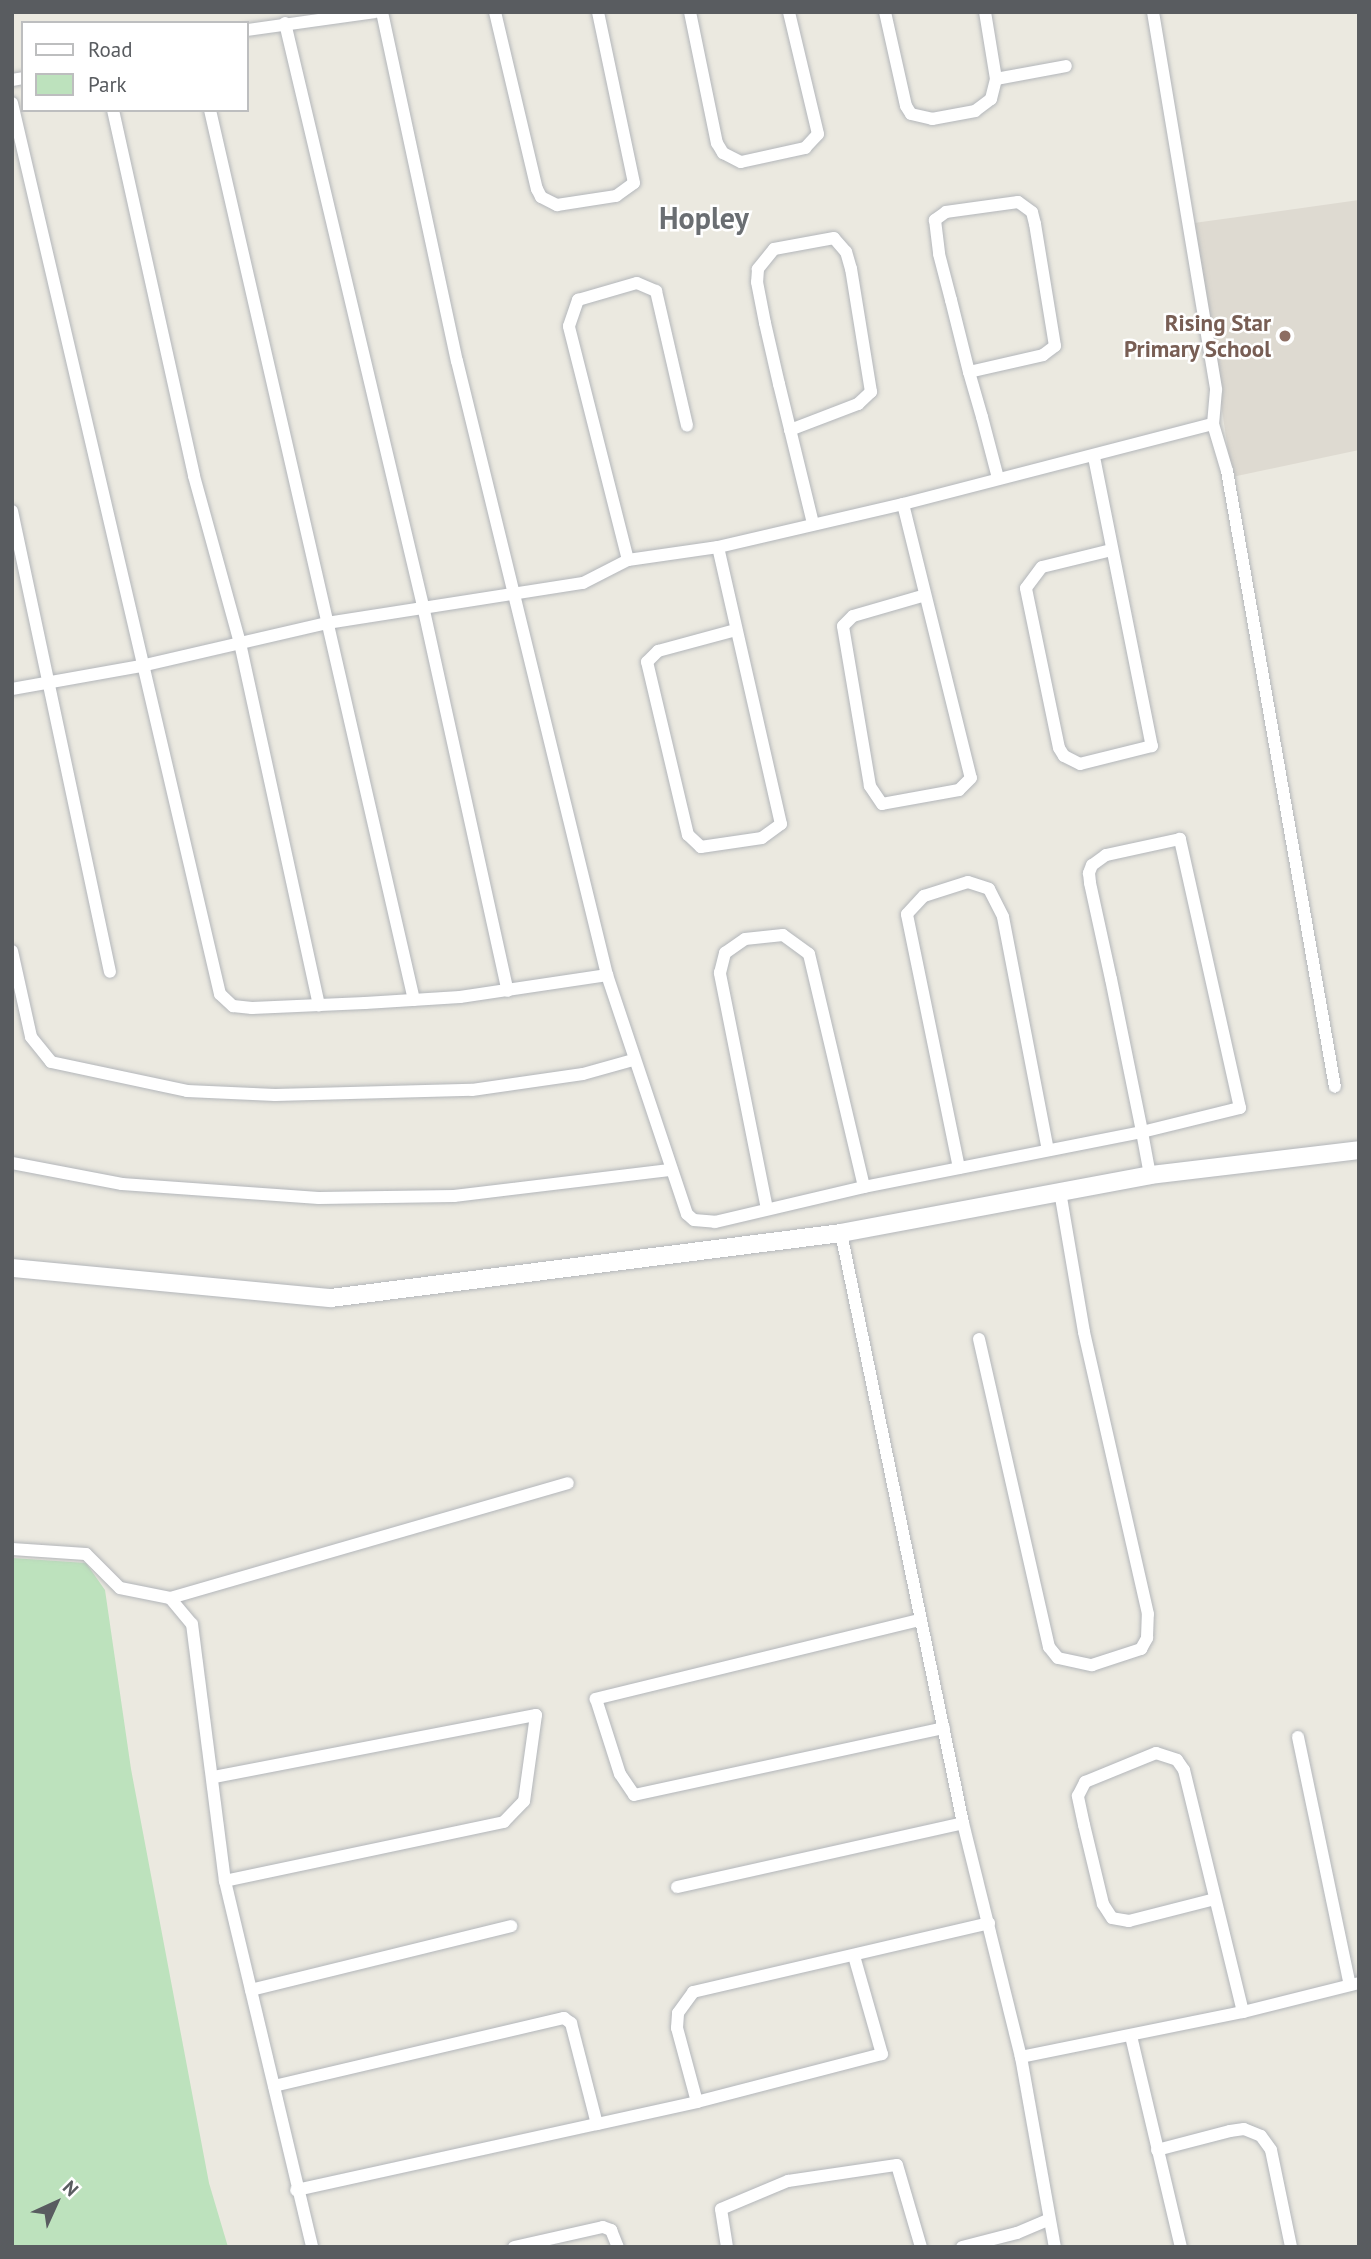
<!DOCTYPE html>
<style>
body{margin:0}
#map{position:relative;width:1371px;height:2259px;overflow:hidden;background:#ebe9e0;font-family:"PT Sans",sans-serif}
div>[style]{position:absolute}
.education>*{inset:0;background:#dedad1}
.green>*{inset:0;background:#bde2bd}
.roads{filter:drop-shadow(0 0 2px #b3b6ba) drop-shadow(0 0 2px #b3b6ba)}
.minor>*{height:12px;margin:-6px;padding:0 6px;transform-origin:6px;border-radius:6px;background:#fff}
.secondary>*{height:18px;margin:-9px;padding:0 9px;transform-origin:9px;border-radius:9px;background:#fff}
.dots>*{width:19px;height:19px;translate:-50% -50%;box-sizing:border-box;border:4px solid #fff;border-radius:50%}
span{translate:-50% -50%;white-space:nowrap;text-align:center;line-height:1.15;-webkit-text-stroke:5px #fff;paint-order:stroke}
.education-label{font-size:23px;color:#785e54;font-weight:700}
.right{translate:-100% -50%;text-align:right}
.district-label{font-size:30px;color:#6a6e72;font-weight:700}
.frame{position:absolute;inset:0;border:14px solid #595c60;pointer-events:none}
.legend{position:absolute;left:21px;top:21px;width:228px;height:91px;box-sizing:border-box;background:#fff;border:2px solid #bdbebf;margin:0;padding:9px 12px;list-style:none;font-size:21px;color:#595c60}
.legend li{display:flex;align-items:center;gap:14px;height:35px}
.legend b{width:35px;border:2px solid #bdbebf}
.north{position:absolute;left:21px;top:2168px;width:70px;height:70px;-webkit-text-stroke:5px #fff;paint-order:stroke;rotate:45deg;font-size:19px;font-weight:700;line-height:28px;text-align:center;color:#595c60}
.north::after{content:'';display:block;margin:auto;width:24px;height:32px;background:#595c60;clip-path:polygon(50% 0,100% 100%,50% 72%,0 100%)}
</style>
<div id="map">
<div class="education">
<i style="clip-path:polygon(1359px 200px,1359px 450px,1232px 477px,1194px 223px)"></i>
</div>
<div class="green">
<i style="clip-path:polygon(12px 1558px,86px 1563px,105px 1590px,131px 1769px,209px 2183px,228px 2247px,12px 2247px)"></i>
</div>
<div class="roads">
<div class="minor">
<i style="left:382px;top:12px;width:357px;rotate:77.9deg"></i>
<i style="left:457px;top:361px;width:632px;rotate:76.27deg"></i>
<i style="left:607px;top:975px;width:252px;rotate:71.5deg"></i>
<i style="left:687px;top:1214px;width:9px;rotate:41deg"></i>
<i style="left:694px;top:1220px;width:21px;rotate:5deg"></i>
<i style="left:715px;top:1222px;width:153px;rotate:-13.2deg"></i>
<i style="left:864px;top:1187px;width:283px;rotate:-11.2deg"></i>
<i style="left:1142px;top:1132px;width:101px;rotate:-13.8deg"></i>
<i style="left:1240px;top:1108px;width:276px;rotate:-102.6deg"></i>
<i style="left:1180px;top:839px;width:76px;rotate:167.8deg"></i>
<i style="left:1106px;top:855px;width:17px;rotate:144deg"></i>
<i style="left:1092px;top:865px;width:9px;rotate:111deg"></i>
<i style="left:1089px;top:873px;width:10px;rotate:84deg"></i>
<i style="left:1090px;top:883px;width:98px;rotate:77.7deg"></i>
<i style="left:1111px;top:979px;width:156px;rotate:78.5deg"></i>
<i style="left:1142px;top:1132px;width:44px;rotate:79.5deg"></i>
<i style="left:495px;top:12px;width:182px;rotate:76.7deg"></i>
<i style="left:537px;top:189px;width:9px;rotate:63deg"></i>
<i style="left:541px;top:197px;width:18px;rotate:27deg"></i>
<i style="left:557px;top:205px;width:60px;rotate:-8.7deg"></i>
<i style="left:616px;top:196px;width:22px;rotate:-36deg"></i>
<i style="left:634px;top:183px;width:175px;rotate:-101.9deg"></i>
<i style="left:690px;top:12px;width:134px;rotate:78.4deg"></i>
<i style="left:717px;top:143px;width:12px;rotate:59deg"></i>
<i style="left:723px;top:153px;width:20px;rotate:27deg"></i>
<i style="left:741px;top:162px;width:66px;rotate:-12.3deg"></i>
<i style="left:805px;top:148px;width:19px;rotate:-47deg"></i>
<i style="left:818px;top:134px;width:125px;rotate:-103.4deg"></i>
<i style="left:885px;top:12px;width:96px;rotate:77.4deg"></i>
<i style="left:906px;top:106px;width:9px;rotate:58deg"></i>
<i style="left:911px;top:114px;width:22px;rotate:13deg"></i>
<i style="left:932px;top:119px;width:44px;rotate:-10.5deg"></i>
<i style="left:975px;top:111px;width:20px;rotate:-37deg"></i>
<i style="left:991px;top:99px;width:21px;rotate:-76deg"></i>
<i style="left:996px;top:79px;width:68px;rotate:-99.3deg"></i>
<i style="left:1153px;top:12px;width:383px;rotate:80.5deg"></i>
<i style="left:1216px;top:390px;width:34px;rotate:95deg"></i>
<i style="left:1213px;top:424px;width:49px;rotate:73.4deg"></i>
<i style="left:1227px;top:471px;width:625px;rotate:80.06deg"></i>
<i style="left:285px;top:23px;width:599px;rotate:76.68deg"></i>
<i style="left:423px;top:606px;width:394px;rotate:77.6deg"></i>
<i style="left:247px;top:30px;width:129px;rotate:-8deg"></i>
<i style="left:996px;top:79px;width:71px;rotate:-10.5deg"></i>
<i style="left:12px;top:80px;width:11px;rotate:-10deg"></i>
<i style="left:12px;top:103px;width:915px;rotate:76.86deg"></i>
<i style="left:220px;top:994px;width:18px;rotate:43deg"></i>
<i style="left:233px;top:1006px;width:19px;rotate:6deg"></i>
<i style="left:252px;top:1008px;width:113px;rotate:-2.5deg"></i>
<i style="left:365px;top:1003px;width:95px;rotate:-3.6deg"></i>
<i style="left:460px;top:997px;width:149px;rotate:-8.5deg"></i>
<i style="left:113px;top:110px;width:375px;rotate:77.5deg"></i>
<i style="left:194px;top:476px;width:173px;rotate:74.6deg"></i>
<i style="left:240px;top:643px;width:371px;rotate:77.7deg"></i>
<i style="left:210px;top:110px;width:913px;rotate:77.09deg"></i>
<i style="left:969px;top:372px;width:76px;rotate:-12.9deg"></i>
<i style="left:1043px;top:355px;width:15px;rotate:-37deg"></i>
<i style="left:1055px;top:346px;width:124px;rotate:-99.3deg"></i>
<i style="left:1035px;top:224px;width:12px;rotate:-104deg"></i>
<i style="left:1032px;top:212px;width:17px;rotate:-144deg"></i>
<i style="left:1018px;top:202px;width:73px;rotate:172.1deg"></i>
<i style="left:946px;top:212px;width:14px;rotate:144deg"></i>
<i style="left:935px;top:220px;width:34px;rotate:83deg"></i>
<i style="left:939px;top:254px;width:48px;rotate:75.4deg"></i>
<i style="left:951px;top:300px;width:74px;rotate:76deg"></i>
<i style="left:969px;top:372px;width:47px;rotate:73.9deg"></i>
<i style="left:982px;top:417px;width:63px;rotate:75.3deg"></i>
<i style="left:790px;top:430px;width:73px;rotate:-20.9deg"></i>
<i style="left:858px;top:404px;width:18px;rotate:-43deg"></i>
<i style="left:871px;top:392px;width:125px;rotate:-99.2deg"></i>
<i style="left:851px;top:269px;width:18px;rotate:-106deg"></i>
<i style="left:846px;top:252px;width:18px;rotate:-131deg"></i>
<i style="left:834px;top:238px;width:61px;rotate:169.6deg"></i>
<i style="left:774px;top:249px;width:26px;rotate:129deg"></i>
<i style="left:758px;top:269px;width:13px;rotate:94deg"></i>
<i style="left:757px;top:282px;width:42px;rotate:79deg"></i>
<i style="left:765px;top:323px;width:63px;rotate:77.1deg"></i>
<i style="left:779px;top:384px;width:143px;rotate:76.3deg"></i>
<i style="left:1094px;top:457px;width:295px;rotate:78.7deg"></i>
<i style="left:1152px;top:746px;width:74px;rotate:166deg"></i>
<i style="left:1080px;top:764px;width:18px;rotate:-153deg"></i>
<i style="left:1064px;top:756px;width:9px;rotate:-122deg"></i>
<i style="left:1059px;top:748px;width:163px;rotate:-101.7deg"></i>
<i style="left:1026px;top:588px;width:26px;rotate:-53deg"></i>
<i style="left:1042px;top:567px;width:72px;rotate:-13.7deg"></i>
<i style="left:903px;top:504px;width:282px;rotate:76.1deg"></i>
<i style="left:971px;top:778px;width:17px;rotate:135deg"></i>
<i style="left:959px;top:790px;width:78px;rotate:169.7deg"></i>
<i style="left:882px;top:804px;width:22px;rotate:-124deg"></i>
<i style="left:870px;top:786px;width:162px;rotate:-99.6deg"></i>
<i style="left:843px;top:626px;width:14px;rotate:-45deg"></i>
<i style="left:853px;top:616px;width:72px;rotate:-16.2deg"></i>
<i style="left:12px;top:511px;width:471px;rotate:78deg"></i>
<i style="left:718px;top:547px;width:284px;rotate:77.2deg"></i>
<i style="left:781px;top:824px;width:24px;rotate:144deg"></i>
<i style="left:762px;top:838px;width:62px;rotate:171.6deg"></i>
<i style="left:701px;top:847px;width:18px;rotate:-137deg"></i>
<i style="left:688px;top:835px;width:178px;rotate:-103.3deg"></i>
<i style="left:647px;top:662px;width:16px;rotate:-45deg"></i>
<i style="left:658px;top:651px;width:81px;rotate:-15.1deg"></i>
<i style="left:628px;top:560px;width:241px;rotate:-104.2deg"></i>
<i style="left:569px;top:326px;width:28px;rotate:-71deg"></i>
<i style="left:578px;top:300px;width:61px;rotate:-16.1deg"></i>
<i style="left:637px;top:283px;width:21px;rotate:23deg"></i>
<i style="left:656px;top:291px;width:138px;rotate:77deg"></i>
<i style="left:12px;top:689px;width:131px;rotate:-10.1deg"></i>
<i style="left:141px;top:666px;width:191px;rotate:-13deg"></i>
<i style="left:327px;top:623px;width:259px;rotate:-8.9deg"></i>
<i style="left:583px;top:583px;width:51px;rotate:-27.1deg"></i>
<i style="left:628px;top:560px;width:91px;rotate:-8.2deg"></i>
<i style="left:718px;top:547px;width:190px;rotate:-13.1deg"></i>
<i style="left:903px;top:504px;width:320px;rotate:-14.5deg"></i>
<i style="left:12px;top:951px;width:88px;rotate:77.5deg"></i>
<i style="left:31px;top:1037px;width:32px;rotate:51deg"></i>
<i style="left:51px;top:1062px;width:139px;rotate:12deg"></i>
<i style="left:187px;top:1091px;width:88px;rotate:2.6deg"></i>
<i style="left:275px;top:1095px;width:197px;rotate:-1.5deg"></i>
<i style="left:472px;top:1090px;width:112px;rotate:-8.2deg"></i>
<i style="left:583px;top:1074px;width:52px;rotate:-15.6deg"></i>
<i style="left:12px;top:1163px;width:112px;rotate:10.8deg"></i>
<i style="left:122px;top:1184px;width:197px;rotate:4.1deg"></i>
<i style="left:319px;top:1198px;width:135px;rotate:-0.8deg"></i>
<i style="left:454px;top:1196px;width:217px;rotate:-6.9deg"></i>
<i style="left:959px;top:1168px;width:259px;rotate:-101.6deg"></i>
<i style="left:907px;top:914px;width:25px;rotate:-47deg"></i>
<i style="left:924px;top:896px;width:46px;rotate:-17.7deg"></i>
<i style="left:968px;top:882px;width:22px;rotate:18deg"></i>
<i style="left:989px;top:889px;width:31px;rotate:63deg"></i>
<i style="left:1003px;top:917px;width:237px;rotate:79.1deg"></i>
<i style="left:767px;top:1209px;width:241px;rotate:-101.3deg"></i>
<i style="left:720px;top:973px;width:21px;rotate:-76deg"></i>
<i style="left:725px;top:953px;width:24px;rotate:-35deg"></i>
<i style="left:745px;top:939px;width:38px;rotate:-6deg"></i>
<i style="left:783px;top:935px;width:32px;rotate:36deg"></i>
<i style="left:809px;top:954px;width:239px;rotate:76.7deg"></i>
<i style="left:841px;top:1233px;width:602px;rotate:78.32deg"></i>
<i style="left:963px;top:1823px;width:241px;rotate:76.1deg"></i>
<i style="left:1021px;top:2057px;width:193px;rotate:79.9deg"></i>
<i style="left:979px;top:1339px;width:316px;rotate:77.2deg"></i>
<i style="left:1049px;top:1647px;width:14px;rotate:51deg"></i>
<i style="left:1058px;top:1658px;width:35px;rotate:12deg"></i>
<i style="left:1092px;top:1665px;width:52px;rotate:-18.1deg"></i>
<i style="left:1141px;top:1649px;width:13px;rotate:-61deg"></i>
<i style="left:1147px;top:1638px;width:24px;rotate:-88deg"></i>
<i style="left:1148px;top:1614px;width:289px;rotate:-102.8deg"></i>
<i style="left:1084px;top:1332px;width:142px;rotate:-99.7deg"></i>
<i style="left:12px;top:1549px;width:74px;rotate:3.9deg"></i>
<i style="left:86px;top:1554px;width:48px;rotate:45deg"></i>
<i style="left:120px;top:1588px;width:51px;rotate:11.3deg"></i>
<i style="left:170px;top:1598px;width:34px;rotate:50deg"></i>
<i style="left:192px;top:1624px;width:259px;rotate:82.7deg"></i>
<i style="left:225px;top:1881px;width:376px;rotate:76.6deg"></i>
<i style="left:170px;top:1598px;width:414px;rotate:-16.1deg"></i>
<i style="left:919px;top:1620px;width:333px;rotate:166.3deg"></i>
<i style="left:596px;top:1699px;width:79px;rotate:72.3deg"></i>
<i style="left:620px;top:1774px;width:25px;rotate:56deg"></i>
<i style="left:634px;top:1795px;width:317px;rotate:-12.2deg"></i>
<i style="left:1298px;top:1737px;width:253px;rotate:78.2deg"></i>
<i style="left:214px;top:1777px;width:328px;rotate:-10.9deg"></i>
<i style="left:536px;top:1715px;width:87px;rotate:97.9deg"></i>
<i style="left:524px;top:1801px;width:29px;rotate:134deg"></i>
<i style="left:504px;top:1822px;width:285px;rotate:168.1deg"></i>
<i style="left:677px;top:1887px;width:293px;rotate:-12.6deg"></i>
<i style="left:1215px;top:1899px;width:89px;rotate:165.7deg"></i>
<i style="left:1129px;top:1921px;width:17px;rotate:-170deg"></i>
<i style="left:1112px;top:1918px;width:17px;rotate:-123deg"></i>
<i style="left:1103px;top:1904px;width:81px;rotate:-103.5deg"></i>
<i style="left:1084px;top:1825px;width:30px;rotate:-102deg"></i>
<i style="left:1078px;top:1796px;width:16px;rotate:-63deg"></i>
<i style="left:1085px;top:1782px;width:77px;rotate:-22.2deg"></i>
<i style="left:1156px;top:1753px;width:22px;rotate:18deg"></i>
<i style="left:1177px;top:1760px;width:12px;rotate:55deg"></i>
<i style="left:1184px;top:1770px;width:249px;rotate:76.3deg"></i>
<i style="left:854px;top:1956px;width:102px;rotate:74.1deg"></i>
<i style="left:882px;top:2054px;width:191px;rotate:165.5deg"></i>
<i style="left:697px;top:2102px;width:77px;rotate:-105.1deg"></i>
<i style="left:677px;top:2028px;width:15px;rotate:-86deg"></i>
<i style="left:678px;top:2013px;width:26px;rotate:-54deg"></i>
<i style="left:693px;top:1992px;width:304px;rotate:-13.1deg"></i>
<i style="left:251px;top:1990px;width:268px;rotate:-13.8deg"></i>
<i style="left:1131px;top:2036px;width:217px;rotate:76.7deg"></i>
<i style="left:1021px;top:2057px;width:227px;rotate:-11.5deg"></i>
<i style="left:1243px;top:2012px;width:120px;rotate:-14deg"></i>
<i style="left:274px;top:2086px;width:298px;rotate:-13.2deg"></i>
<i style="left:564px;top:2018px;width:9px;rotate:36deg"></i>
<i style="left:571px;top:2023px;width:104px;rotate:75.6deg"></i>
<i style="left:597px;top:2124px;width:308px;rotate:167.6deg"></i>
<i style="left:597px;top:2124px;width:102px;rotate:-12.4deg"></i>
<i style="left:1157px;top:2150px;width:75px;rotate:-14.6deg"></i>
<i style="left:1230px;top:2131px;width:14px;rotate:-8deg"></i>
<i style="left:1244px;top:2129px;width:18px;rotate:22deg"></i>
<i style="left:1261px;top:2136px;width:17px;rotate:54deg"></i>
<i style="left:1271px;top:2150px;width:99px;rotate:78.3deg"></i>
<i style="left:514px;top:2247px;width:91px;rotate:-12.7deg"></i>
<i style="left:603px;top:2227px;width:9px;rotate:21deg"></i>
<i style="left:611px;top:2230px;width:18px;rotate:68deg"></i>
<i style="left:727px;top:2247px;width:38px;rotate:-99deg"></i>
<i style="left:721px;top:2209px;width:73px;rotate:-22.7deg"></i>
<i style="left:788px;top:2181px;width:110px;rotate:-8.4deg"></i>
<i style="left:897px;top:2165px;width:85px;rotate:73.7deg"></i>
<i style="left:962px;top:2247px;width:57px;rotate:-14.3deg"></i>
<i style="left:1017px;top:2233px;width:34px;rotate:-23deg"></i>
</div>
<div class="secondary">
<i style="left:12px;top:1268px;width:320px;rotate:5.4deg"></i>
<i style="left:331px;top:1298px;width:514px;rotate:-7.26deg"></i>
<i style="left:841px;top:1233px;width:314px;rotate:-10.6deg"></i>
<i style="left:1150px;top:1175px;width:210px;rotate:-6.8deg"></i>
</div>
</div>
<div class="dots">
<i style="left:1285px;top:336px;background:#8d6e63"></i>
</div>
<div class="education-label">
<span class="right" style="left:1271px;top:336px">Rising Star<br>Primary School</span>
</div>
<div class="district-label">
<span style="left:704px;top:218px">Hopley</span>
</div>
<div class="frame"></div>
<ul class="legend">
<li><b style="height:9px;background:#fff"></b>Road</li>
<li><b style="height:19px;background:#bde2bd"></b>Park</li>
</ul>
<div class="north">N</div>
</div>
